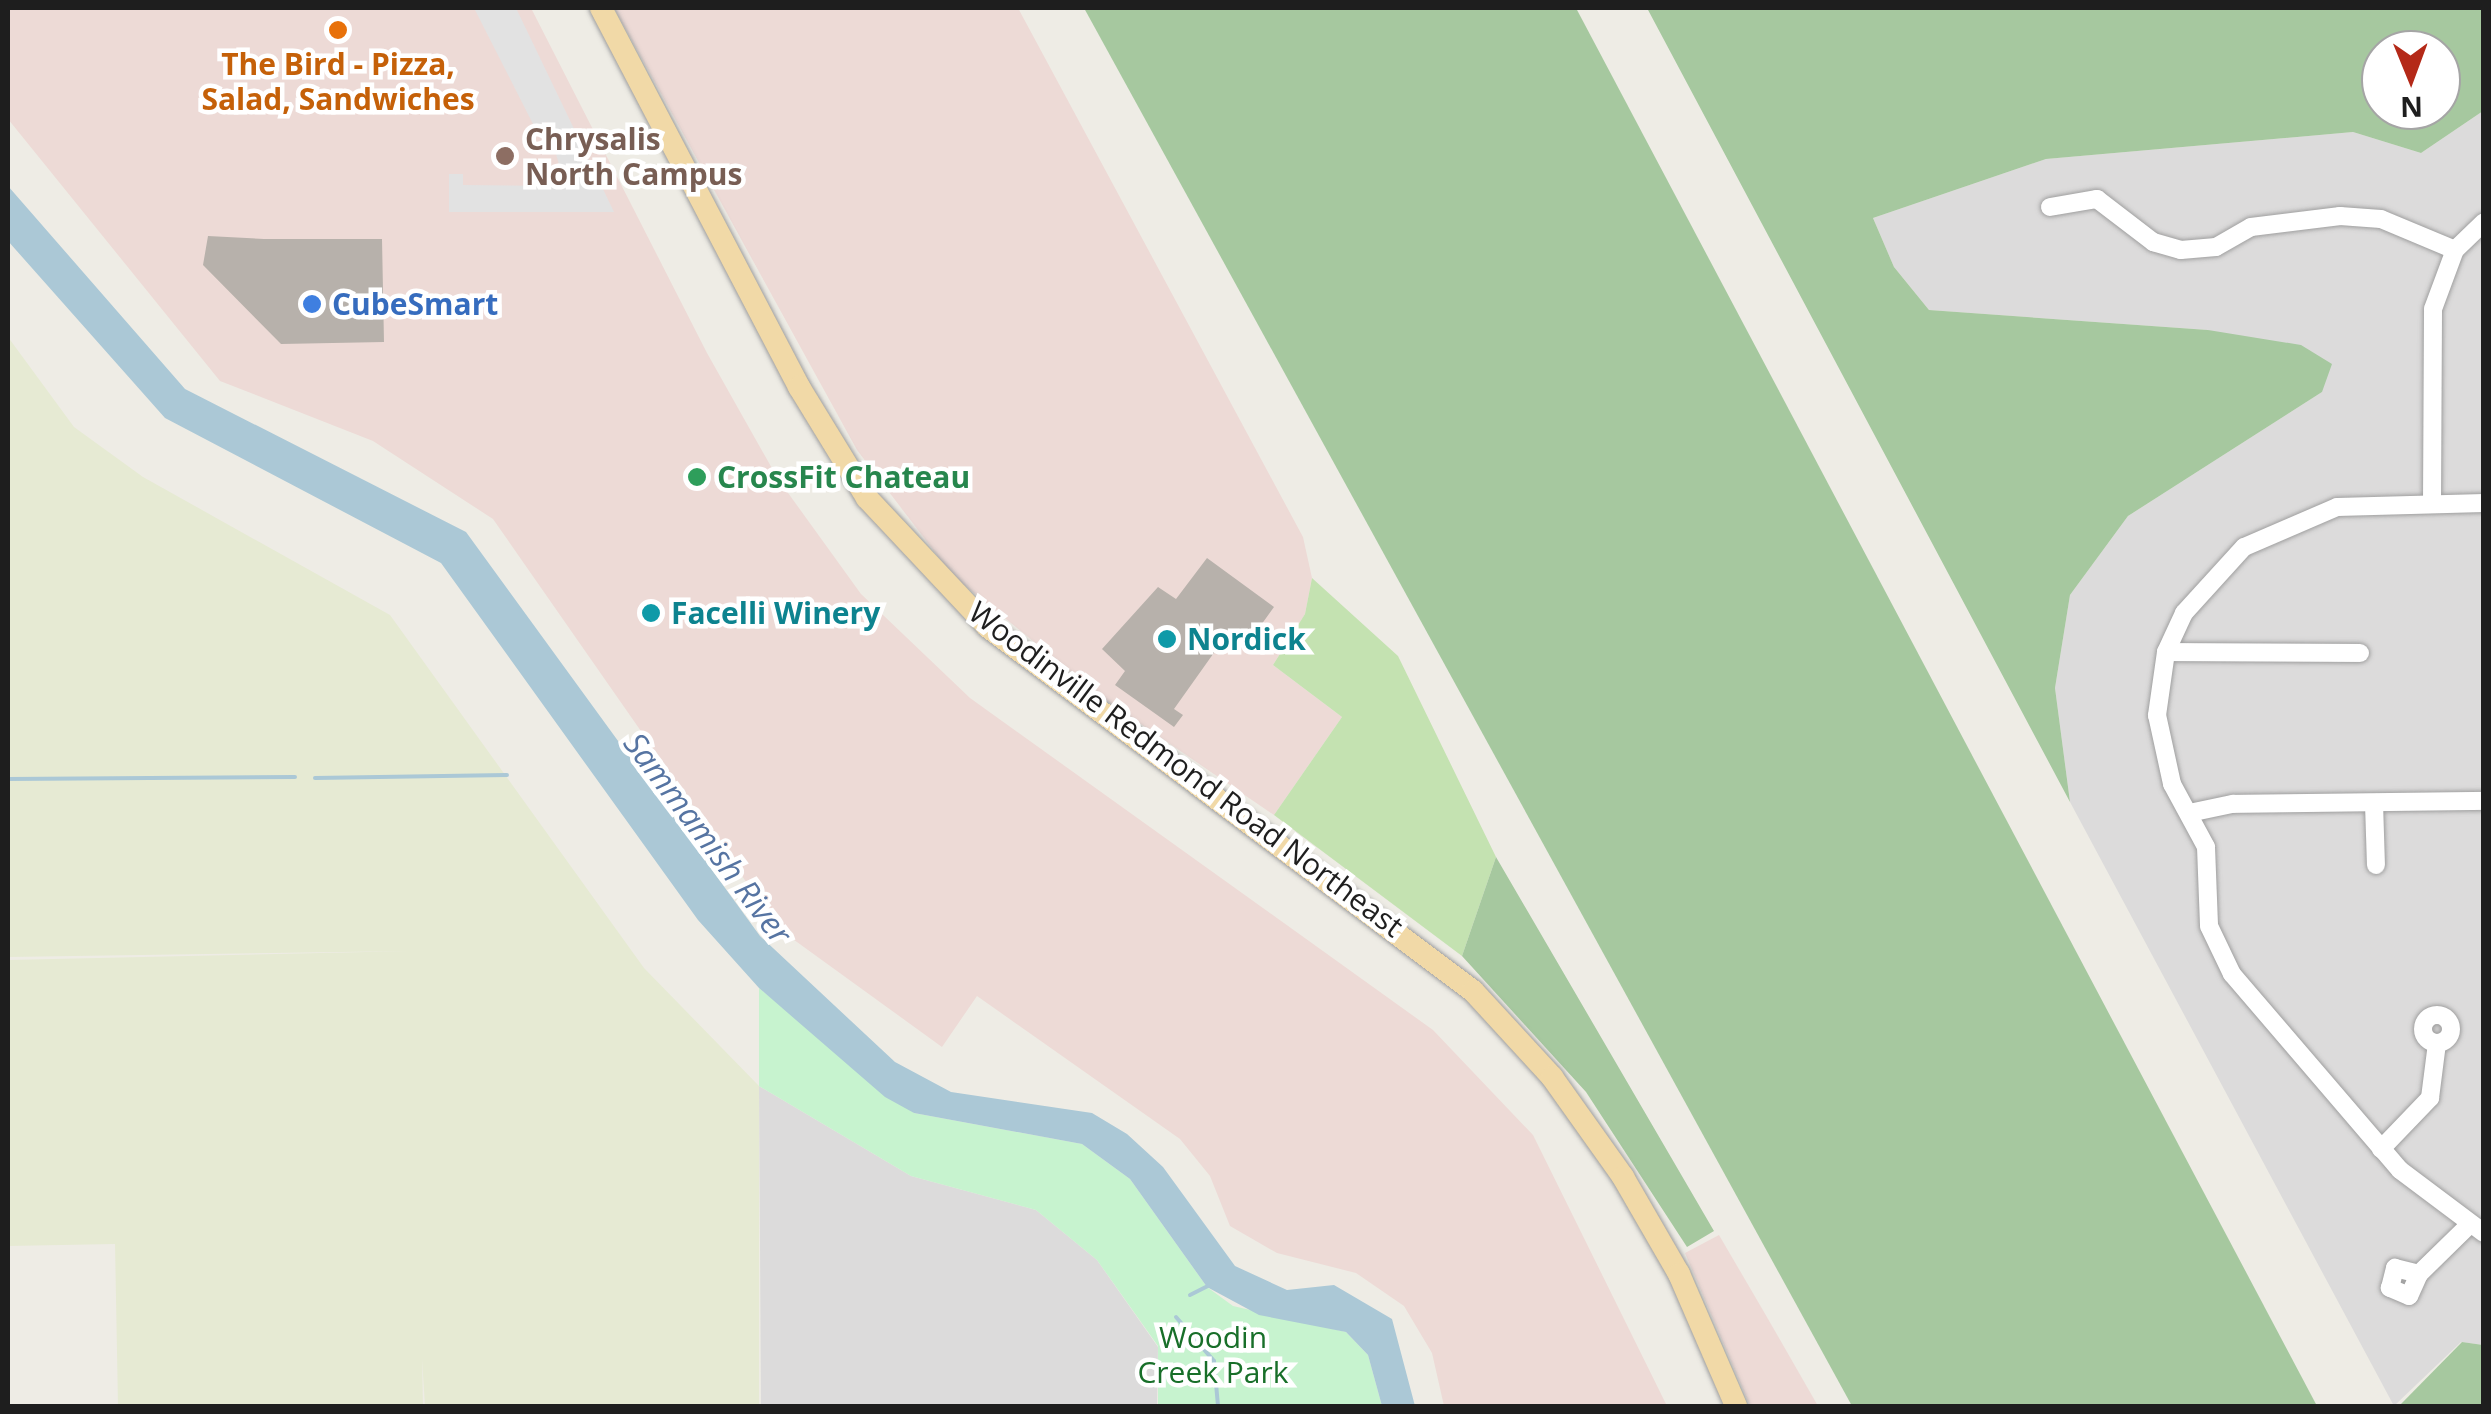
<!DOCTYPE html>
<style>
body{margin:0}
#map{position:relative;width:2491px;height:1414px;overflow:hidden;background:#eeece5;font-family:"Open Sans",sans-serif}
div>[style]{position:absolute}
.residential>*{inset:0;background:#dcdbdb}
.commercial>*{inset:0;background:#eddad6}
.farmland>*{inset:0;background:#e6ead3}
.grass>*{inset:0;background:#c4e2b1}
.forest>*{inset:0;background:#a6c89f}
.park>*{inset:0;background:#c7f3cf}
.parking>*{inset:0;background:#e2e2e2}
.water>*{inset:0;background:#abc8d6}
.stream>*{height:4px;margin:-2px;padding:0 2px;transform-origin:2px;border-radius:2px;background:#abc8d6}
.building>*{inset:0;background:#b7b1ab}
.roads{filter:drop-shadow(0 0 2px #9f9f9f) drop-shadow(0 0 2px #9f9f9f)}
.minor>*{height:18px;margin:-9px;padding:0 9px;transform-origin:9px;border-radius:9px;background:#fff}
.minor>.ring{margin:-9px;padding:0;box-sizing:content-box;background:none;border:18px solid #fff;border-radius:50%}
.major>*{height:22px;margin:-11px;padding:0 11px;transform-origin:11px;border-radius:11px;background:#f1d9a7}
.dots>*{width:28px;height:28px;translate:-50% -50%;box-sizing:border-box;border:5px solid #fff;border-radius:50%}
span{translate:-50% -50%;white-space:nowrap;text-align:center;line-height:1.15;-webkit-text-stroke:9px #fff;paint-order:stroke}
.food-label{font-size:30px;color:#c56008;font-weight:700}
.education-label{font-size:30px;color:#785e54;font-weight:700}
.left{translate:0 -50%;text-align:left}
.shop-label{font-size:30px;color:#366cbe;font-weight:700}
.leisure-label{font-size:30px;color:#27864d;font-weight:700}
.culture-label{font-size:30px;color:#0d838f;font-weight:700}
.street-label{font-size:30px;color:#1e1e1e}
.park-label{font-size:30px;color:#186f29}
.water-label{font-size:32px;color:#5674a2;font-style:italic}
.frame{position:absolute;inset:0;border:10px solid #1e1e1e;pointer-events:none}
.north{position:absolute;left:2361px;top:30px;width:100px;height:100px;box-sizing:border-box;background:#fff;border:2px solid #a5a5a5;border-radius:50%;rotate:179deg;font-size:28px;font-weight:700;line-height:40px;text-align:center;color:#1e1e1e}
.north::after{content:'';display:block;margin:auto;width:35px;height:45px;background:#b42918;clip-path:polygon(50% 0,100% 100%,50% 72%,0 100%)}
</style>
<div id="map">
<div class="residential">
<i style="clip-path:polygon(2483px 111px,2483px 1345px,2461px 1342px,2394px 1406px,2070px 802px,2055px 688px,2070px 595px,2128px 516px,2322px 392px,2208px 330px,1929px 310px,1894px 267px,1873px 218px,2046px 159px,2353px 132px,2421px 153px)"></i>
<i style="clip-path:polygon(759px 1086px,911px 1176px,1036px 1210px,1097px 1260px,1158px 1347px,1157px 1406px,761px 1406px)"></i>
</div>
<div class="commercial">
<i style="clip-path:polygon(8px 8px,531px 8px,707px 353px,778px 479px,861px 594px,970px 698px,1433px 1030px,1533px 1135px,1667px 1406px,1444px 1406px,1432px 1353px,1404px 1306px,1356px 1273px,1277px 1253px,1230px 1226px,1210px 1176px,1180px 1139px,977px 996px,942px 1047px,779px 929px,493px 519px,373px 441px,220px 381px,8px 119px)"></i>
<i style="clip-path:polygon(614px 8px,1018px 8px,1303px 537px,1312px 578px,1305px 614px,1273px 665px,1342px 717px,1274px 815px,1107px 701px,953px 576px,857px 450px)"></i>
<i style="clip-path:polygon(1719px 1235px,1764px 1312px,1818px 1406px,1750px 1406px,1685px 1253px)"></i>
</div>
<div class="farmland">
<i style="clip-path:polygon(8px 337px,74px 427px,143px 477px,390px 615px,644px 968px,759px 1086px,759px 1406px,425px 1406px,422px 1359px,423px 1406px,118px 1406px,115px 1244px,8px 1246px,8px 960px,411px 951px,8px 957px)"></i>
</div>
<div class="grass">
<i style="clip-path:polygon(1312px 578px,1398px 656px,1496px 857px,1462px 956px,1274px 815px,1342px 717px,1273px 665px,1305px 614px)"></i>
</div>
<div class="forest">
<i style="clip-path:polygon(1084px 8px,1576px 8px,2317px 1406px,1852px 1406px)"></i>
<i style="clip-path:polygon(evenodd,1647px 8px,2483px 8px,2483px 111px,2421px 153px,2353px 132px,2046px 159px,1873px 218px,1894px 267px,1929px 310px,2208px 330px,2301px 345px,2332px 364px,2322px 392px,2128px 516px,2070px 595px,2055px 688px,2070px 802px,1647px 8px,2381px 50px,2441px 50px,2441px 110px,2381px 110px,2381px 50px)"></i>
<i style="clip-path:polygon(1496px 857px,1714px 1231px,1687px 1247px,1586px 1092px,1462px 956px)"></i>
<i style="clip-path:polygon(2462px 1342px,2483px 1345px,2483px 1406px,2399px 1406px)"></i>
</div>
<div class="park">
<i style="clip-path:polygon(759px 988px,914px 1113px,1082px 1144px,1130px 1179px,1207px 1287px,1233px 1306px,1346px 1332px,1368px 1355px,1382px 1406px,1158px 1406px,1158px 1346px,1097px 1260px,1036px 1210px,911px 1176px,759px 1086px)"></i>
</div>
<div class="parking">
<i style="clip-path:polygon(474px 8px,516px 8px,614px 212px,449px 212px,449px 174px,463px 174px,463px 185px,565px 186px,547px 122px,534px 126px)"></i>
</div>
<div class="water">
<i style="clip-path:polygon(8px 186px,185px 389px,466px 532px,760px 936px,895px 1062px,951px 1092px,1092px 1113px,1127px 1134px,1163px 1167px,1235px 1266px,1287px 1290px,1334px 1285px,1392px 1319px,1415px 1406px,1382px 1406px,1368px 1355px,1346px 1332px,1259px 1315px,1207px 1287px,1130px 1179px,1082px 1144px,914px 1113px,885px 1097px,759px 988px,698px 920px,441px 563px,165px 418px,8px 241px)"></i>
</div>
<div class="stream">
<i style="left:315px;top:778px;width:192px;rotate:-0.9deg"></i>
<i style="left:8px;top:779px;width:287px;rotate:-0.4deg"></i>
<i style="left:1190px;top:1295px;width:20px;rotate:-27deg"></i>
<i style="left:1176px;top:1317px;width:58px;rotate:49.2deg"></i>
<i style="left:1214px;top:1361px;width:45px;rotate:84.9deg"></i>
</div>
<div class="building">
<i style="clip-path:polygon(264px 239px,382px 239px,384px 342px,281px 344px,203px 265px,208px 236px)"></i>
<i style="clip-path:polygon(1207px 558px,1274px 607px,1246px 646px,1228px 633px,1174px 709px,1183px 715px,1174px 727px,1115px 685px,1125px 671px,1102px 649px,1158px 587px,1176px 599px)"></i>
</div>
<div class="roads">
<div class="minor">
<i style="left:2050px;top:207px;width:48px;rotate:-9.7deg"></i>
<i style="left:2097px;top:199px;width:71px;rotate:37.5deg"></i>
<i style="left:2153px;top:242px;width:29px;rotate:16deg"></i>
<i style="left:2181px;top:250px;width:35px;rotate:-5deg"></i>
<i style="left:2216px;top:247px;width:40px;rotate:-29.7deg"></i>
<i style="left:2251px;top:227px;width:90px;rotate:-7deg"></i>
<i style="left:2340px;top:216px;width:41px;rotate:4.2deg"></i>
<i style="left:2381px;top:219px;width:80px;rotate:22.7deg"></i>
<i style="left:2484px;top:503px;width:147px;rotate:178.4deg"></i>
<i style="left:2337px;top:507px;width:101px;rotate:156.7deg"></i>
<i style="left:2244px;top:547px;width:89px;rotate:132.3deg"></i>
<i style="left:2184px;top:613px;width:43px;rotate:114.8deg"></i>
<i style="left:2166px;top:652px;width:64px;rotate:98.1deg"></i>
<i style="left:2157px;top:715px;width:71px;rotate:77.7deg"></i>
<i style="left:2172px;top:784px;width:72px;rotate:61.6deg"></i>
<i style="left:2206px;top:847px;width:79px;rotate:87.8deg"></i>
<i style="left:2209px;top:926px;width:53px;rotate:64.4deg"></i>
<i style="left:2232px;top:974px;width:258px;rotate:49.4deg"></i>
<i style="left:2400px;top:1170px;width:105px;rotate:36.9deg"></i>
<i style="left:2432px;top:504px;width:195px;rotate:-89.7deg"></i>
<i style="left:2433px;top:309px;width:63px;rotate:-69.6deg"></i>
<i style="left:2455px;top:250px;width:40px;rotate:-44deg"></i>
<i style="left:2166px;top:652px;width:194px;rotate:0.3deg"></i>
<i style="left:2374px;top:803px;width:62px;rotate:88.2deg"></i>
<i style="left:2194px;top:812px;width:40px;rotate:-12deg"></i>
<i style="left:2233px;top:804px;width:251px;rotate:-0.7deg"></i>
<i class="ring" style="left:2423px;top:1015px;width:10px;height:10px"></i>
<i style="left:2381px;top:1149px;width:71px;rotate:-46.1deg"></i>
<i style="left:2430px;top:1098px;width:55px;rotate:-82.7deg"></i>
<i style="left:2419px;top:1274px;width:24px;rotate:114deg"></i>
<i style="left:2409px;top:1296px;width:21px;rotate:-157deg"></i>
<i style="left:2390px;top:1288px;width:21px;rotate:-76deg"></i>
<i style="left:2395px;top:1268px;width:25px;rotate:14deg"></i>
<i style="left:2419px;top:1274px;width:71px;rotate:-44.4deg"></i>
</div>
<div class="major">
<i style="left:601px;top:8px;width:428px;rotate:62.4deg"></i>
<i style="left:799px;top:387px;width:130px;rotate:58.5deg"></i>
<i style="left:867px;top:498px;width:177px;rotate:46.8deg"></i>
<i style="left:988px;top:627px;width:606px;rotate:36.89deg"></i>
<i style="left:1473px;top:991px;width:117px;rotate:47.4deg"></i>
<i style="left:1552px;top:1077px;width:123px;rotate:54.6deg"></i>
<i style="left:1623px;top:1177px;width:112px;rotate:60deg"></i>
<i style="left:1679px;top:1274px;width:144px;rotate:66.6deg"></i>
</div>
</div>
<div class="dots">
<i style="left:338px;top:30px;background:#e8710a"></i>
<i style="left:505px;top:156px;background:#8d6e63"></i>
<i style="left:312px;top:304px;background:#3f7fe0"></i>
<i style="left:697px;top:477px;background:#2e9e5b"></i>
<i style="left:651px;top:613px;background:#0f9aa8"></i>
<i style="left:1167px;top:639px;background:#0f9aa8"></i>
</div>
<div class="food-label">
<span style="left:338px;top:81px">The Bird - Pizza,<br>Salad, Sandwiches</span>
</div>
<div class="education-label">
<span class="left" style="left:525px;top:156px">Chrysalis<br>North Campus</span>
</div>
<div class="shop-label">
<span class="left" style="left:332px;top:304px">CubeSmart</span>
</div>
<div class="leisure-label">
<span class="left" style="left:717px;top:477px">CrossFit Chateau</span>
</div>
<div class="culture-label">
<span class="left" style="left:671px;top:613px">Facelli Winery</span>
<span class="left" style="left:1187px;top:639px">Nordick</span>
</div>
<div class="street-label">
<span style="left:1186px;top:769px;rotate:37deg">Woodinville Redmond Road Northeast</span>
</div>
<div class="park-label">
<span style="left:1213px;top:1354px">Woodin<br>Creek Park</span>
</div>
<div class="water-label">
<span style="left:708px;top:838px;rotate:53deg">Sammamish River</span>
</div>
<div class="frame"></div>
<div class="north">N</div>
</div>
